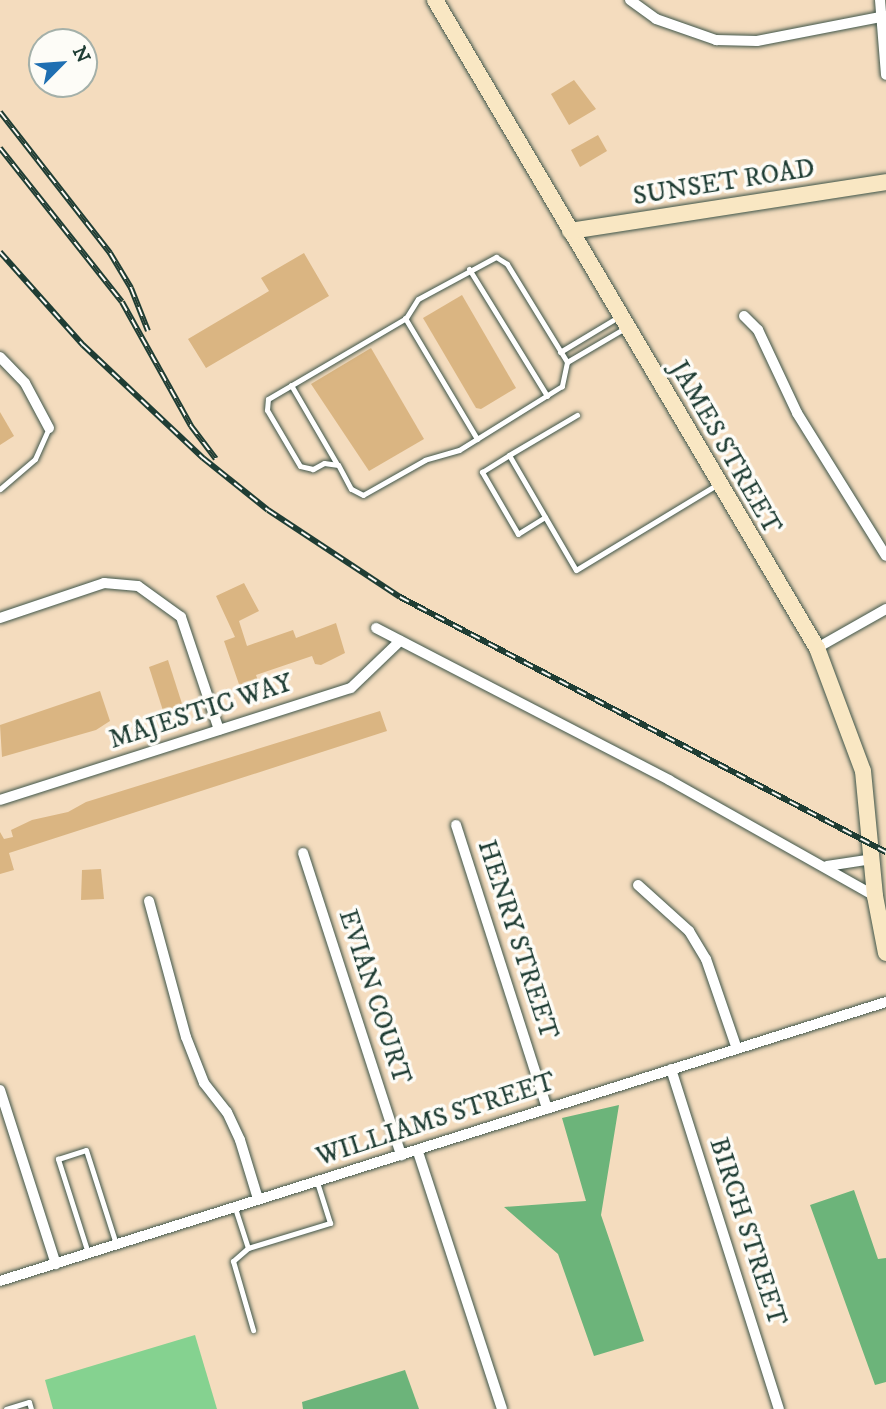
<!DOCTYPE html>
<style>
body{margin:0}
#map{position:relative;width:886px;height:1409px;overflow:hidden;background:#f4dcbe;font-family:"IM FELL DW Pica",serif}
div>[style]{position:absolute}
.green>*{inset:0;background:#85d290}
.forest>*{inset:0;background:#6cb47a}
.building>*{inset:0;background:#dab582}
.roads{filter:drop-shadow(0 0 2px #3f5549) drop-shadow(0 0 2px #3f5549)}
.lane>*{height:5px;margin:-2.5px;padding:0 2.5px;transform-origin:2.5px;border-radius:2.5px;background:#fff}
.street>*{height:10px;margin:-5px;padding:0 5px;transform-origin:5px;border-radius:5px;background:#fff}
.secondary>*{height:16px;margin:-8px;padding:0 8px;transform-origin:8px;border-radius:8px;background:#f9e7c3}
.rail>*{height:6px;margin-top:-3px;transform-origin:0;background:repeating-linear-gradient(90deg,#fdfcf7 0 10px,#1f3d34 0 20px);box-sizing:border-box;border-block:2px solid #1f3d34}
span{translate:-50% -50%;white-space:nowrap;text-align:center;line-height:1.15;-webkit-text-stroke:7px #fdfcf7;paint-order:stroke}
.street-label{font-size:26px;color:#1f3d34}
.north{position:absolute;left:28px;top:28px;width:70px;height:70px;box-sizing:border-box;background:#fdfcf7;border:2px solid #a4b0a9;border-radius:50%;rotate:65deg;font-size:19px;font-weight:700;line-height:28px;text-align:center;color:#1f3d34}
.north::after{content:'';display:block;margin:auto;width:24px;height:32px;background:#1f6fb2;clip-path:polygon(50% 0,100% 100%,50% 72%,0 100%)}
</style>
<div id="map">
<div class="green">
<i style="clip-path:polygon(195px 1335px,217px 1409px,53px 1409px,45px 1380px)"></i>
</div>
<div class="forest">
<i style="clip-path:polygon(619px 1105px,601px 1215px,644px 1341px,594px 1356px,558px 1254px,504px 1207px,586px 1201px,562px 1118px)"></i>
<i style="clip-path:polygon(854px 1190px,878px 1259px,886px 1258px,886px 1382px,875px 1385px,810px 1205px)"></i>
<i style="clip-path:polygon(405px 1370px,419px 1409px,303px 1409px,302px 1402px)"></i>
</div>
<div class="building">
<i style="clip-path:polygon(574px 80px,596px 109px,569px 125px,551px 94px)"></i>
<i style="clip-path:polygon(598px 135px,607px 151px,580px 167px,571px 150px)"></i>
<i style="clip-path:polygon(304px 253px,329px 296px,206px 368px,188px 339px,269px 291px,261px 278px)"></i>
<i style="clip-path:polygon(462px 295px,516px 388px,481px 409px,476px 408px,423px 318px)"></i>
<i style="clip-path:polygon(371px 348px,424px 439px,369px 471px,311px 384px)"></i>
<i style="clip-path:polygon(0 412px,14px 436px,0 445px)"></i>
<i style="clip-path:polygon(244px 583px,259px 611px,239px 621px,247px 646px,293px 630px,296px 638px,336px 623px,345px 653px,321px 665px,315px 664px,312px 656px,256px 675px,259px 684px,241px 690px,224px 641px,235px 637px,216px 596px)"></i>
<i style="clip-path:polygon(168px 660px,184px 710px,165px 717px,149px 667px)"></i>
<i style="clip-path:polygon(100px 691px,110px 721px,96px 730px,2px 757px,0 725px)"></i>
<i style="clip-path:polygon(380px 711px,387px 731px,9px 853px,14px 870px,0 874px,0 832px,4px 839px,13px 837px,11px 830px,32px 820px,68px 812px,86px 802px)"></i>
<i style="clip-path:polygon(101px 869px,104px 899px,81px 900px,82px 870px)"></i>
</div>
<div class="roads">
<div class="lane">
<i style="left:496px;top:257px;width:13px;rotate:32deg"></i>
<i style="left:507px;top:264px;width:115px;rotate:58.5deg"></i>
<i style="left:567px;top:362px;width:25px;rotate:102deg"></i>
<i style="left:562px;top:386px;width:121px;rotate:148.1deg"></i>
<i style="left:459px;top:450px;width:35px;rotate:164deg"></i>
<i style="left:425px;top:460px;width:71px;rotate:150.6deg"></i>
<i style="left:363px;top:495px;width:13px;rotate:-153deg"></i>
<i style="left:351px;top:489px;width:27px;rotate:-118deg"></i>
<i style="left:338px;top:465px;width:14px;rotate:-172deg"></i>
<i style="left:324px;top:463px;width:13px;rotate:151deg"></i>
<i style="left:313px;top:469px;width:13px;rotate:-167deg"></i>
<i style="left:300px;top:466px;width:65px;rotate:-120.5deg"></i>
<i style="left:267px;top:410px;width:11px;rotate:-85deg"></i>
<i style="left:268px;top:399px;width:160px;rotate:-30.4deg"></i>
<i style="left:406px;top:318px;width:22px;rotate:-58deg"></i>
<i style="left:418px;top:299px;width:89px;rotate:-28.3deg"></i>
<i style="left:469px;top:269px;width:149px;rotate:58.4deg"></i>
<i style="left:405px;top:318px;width:141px;rotate:59.2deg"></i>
<i style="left:560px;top:352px;width:70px;rotate:-31deg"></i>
<i style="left:567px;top:362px;width:67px;rotate:-30.4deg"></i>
<i style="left:291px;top:385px;width:91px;rotate:59.8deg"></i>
<i style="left:509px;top:455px;width:79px;rotate:-30.5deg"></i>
<i style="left:0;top:489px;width:46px;rotate:-40.6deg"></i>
<i style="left:35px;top:459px;width:34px;rotate:-66deg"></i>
<i style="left:545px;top:517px;width:32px;rotate:148deg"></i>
<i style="left:518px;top:534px;width:72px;rotate:-120.1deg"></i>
<i style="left:482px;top:472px;width:32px;rotate:-32deg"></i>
<i style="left:509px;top:455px;width:133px;rotate:59.8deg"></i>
<i style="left:576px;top:570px;width:166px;rotate:-31.2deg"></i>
<i style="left:235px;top:1208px;width:42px;rotate:72deg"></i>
<i style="left:248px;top:1248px;width:86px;rotate:-17deg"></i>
<i style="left:330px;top:1223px;width:43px;rotate:-107.6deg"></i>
<i style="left:248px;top:1248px;width:20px;rotate:139deg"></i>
<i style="left:233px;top:1261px;width:72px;rotate:73.8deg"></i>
<i style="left:88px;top:1253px;width:99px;rotate:-107.7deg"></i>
<i style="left:58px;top:1159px;width:29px;rotate:-18deg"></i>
<i style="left:86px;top:1150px;width:99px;rotate:72.3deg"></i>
<i style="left:6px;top:1409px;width:24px;rotate:-17deg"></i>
<i style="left:29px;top:1402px;width:7px;rotate:74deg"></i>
</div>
<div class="street">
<i style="left:630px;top:0;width:32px;rotate:36deg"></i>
<i style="left:656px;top:19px;width:64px;rotate:19.3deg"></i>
<i style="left:716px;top:40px;width:41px;rotate:1.4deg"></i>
<i style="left:757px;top:41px;width:131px;rotate:-11deg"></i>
<i style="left:880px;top:0;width:75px;rotate:85.4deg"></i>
<i style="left:744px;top:316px;width:20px;rotate:45deg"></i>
<i style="left:758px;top:330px;width:92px;rotate:64.8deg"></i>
<i style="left:797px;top:413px;width:168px;rotate:58.1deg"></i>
<i style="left:0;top:357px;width:36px;rotate:46deg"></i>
<i style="left:25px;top:383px;width:51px;rotate:61.9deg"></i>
<i style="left:0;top:618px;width:110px;rotate:-18.6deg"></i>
<i style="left:104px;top:583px;width:34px;rotate:5deg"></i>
<i style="left:138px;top:586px;width:53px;rotate:35.8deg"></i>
<i style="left:181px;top:617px;width:119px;rotate:71.4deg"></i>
<i style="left:376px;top:628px;width:330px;rotate:27.4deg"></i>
<i style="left:669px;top:780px;width:236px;rotate:29.4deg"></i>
<i style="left:817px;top:648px;width:79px;rotate:-29.5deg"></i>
<i style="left:0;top:800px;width:368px;rotate:-17.7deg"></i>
<i style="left:351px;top:688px;width:68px;rotate:-43.8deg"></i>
<i style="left:456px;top:825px;width:298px;rotate:72.2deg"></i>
<i style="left:303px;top:853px;width:318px;rotate:72deg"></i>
<i style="left:827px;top:866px;width:47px;rotate:-8.7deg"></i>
<i style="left:638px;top:885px;width:69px;rotate:42deg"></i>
<i style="left:689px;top:931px;width:33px;rotate:59deg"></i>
<i style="left:706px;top:959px;width:95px;rotate:71deg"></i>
<i style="left:149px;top:901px;width:141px;rotate:74.8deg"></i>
<i style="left:186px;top:1037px;width:49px;rotate:68.6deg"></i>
<i style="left:204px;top:1083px;width:37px;rotate:52deg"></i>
<i style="left:227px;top:1112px;width:31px;rotate:65deg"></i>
<i style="left:240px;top:1140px;width:62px;rotate:73deg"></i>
<i style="left:671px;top:1069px;width:357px;rotate:72.4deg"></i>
<i style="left:0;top:1090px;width:183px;rotate:72.2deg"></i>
<i style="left:418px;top:1152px;width:270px;rotate:71.9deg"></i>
<i style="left:0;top:1281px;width:929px;rotate:-17.48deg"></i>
</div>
<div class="secondary">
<i style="left:435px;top:0;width:752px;rotate:59.48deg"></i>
<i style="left:817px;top:648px;width:131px;rotate:69.5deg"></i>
<i style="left:863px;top:771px;width:126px;rotate:84.5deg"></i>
<i style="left:875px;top:896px;width:58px;rotate:79.1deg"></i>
<i style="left:570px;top:231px;width:320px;rotate:-8.8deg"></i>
</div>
</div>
<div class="rail">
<i style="left:0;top:112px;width:179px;rotate:52deg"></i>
<i style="left:110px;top:253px;width:41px;rotate:59deg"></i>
<i style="left:131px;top:288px;width:46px;rotate:68.4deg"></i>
<i style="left:0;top:148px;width:196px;rotate:51.6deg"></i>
<i style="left:122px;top:302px;width:142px;rotate:60.9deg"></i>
<i style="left:191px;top:426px;width:41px;rotate:52.9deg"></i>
<i style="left:0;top:252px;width:125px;rotate:48.3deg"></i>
<i style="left:83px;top:345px;width:165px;rotate:43.3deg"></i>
<i style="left:203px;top:458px;width:83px;rotate:38.7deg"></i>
<i style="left:268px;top:510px;width:158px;rotate:33.4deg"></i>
<i style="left:400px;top:597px;width:549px;rotate:27.69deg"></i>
</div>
<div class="street-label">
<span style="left:724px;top:183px;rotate:-9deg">SUNSET ROAD</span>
<span style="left:725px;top:448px;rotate:60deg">JAMES STREET</span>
<span style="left:201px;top:712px;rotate:-18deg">MAJESTIC WAY</span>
<span style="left:517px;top:940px;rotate:72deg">HENRY STREET</span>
<span style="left:374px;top:997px;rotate:72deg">EVIAN COURT</span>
<span style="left:436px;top:1120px;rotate:-18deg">WILLIAMS STREET</span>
<span style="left:747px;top:1232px;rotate:72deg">BIRCH STREET</span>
</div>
<div class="north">N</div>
</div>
